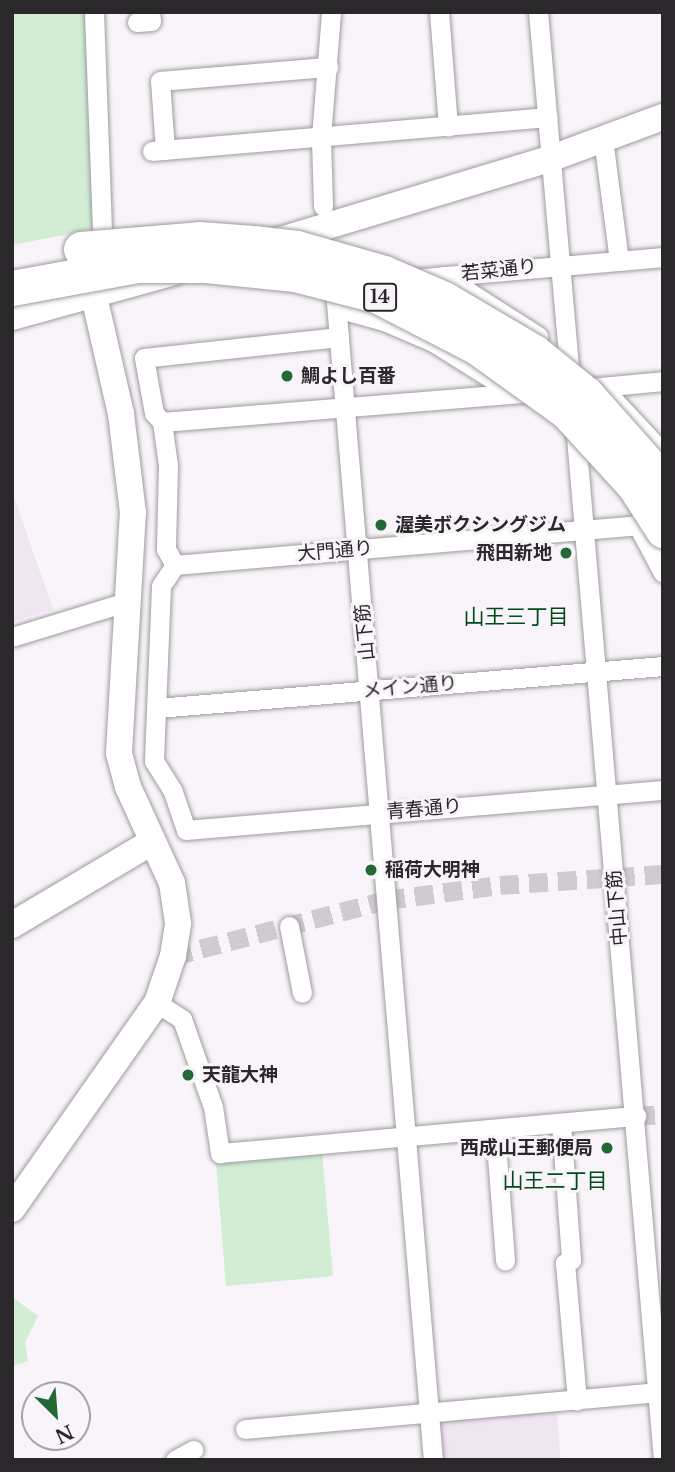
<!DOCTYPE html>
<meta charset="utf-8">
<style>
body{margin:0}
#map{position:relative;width:675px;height:1472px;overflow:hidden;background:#f8f4f9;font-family:"Libre Baskerville","Noto Sans JP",serif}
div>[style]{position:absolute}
.built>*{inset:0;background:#f0e6f2}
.green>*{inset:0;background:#d1eed4}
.street-tunnel>*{height:19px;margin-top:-9.5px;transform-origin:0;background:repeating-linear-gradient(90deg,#cfcbd0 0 19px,transparent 0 29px)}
.roads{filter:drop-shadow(0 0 2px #9e9a9f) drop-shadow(0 0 2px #9e9a9f)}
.street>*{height:19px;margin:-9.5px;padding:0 9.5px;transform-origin:9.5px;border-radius:9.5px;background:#fff}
.secondary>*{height:26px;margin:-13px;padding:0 13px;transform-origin:13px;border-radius:13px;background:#fff}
.bridges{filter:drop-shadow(0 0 2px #9e9a9f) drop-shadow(0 0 2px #9e9a9f)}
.highway-bridge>*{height:35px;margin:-17.5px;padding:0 17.5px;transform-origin:17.5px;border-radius:17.5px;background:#fff}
.dots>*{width:19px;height:19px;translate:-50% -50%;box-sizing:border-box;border:4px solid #f8f4f9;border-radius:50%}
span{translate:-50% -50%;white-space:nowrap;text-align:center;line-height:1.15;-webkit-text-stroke:6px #f8f4f9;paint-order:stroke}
.shield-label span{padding:2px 5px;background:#f8f4f9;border:2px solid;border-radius:5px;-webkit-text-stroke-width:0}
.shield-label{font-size:18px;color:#2a282a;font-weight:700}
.street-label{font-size:19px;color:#2a282a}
.poi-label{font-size:19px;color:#2a282a;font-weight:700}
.left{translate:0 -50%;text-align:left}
.right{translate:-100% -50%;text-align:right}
.neighbourhood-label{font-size:21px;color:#014a1c}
.frame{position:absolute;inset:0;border:14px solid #2a282a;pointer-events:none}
.north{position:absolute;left:21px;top:1381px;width:70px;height:70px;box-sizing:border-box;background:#f8f4f9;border:2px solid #a6a2a6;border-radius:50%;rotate:155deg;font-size:19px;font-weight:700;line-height:28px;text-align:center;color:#2a282a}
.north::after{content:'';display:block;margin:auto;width:24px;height:32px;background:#236936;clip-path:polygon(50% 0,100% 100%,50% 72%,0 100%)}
</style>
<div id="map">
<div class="built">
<i style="clip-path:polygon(12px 491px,53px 609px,12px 622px)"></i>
<i style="clip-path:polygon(556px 1409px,561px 1460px,438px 1460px,435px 1424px,443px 1418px)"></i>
</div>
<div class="green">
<i style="clip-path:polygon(12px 12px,86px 12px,94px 229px,12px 245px)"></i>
<i style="clip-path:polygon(322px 1152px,333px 1276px,226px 1286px,216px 1163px)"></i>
<i style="clip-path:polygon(12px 1297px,38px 1316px,25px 1343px,28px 1361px,12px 1366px)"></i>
</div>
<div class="street-tunnel">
<i style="left:173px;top:956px;width:220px;rotate:-14.7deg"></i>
<i style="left:386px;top:900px;width:115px;rotate:-7.5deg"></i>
<i style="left:500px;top:885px;width:163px;rotate:-3.9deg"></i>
<i style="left:636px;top:1116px;width:27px;rotate:-4deg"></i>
</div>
<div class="roads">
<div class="street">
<i style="left:94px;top:12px;width:218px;rotate:87.9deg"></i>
<i style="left:102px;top:230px;width:26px;rotate:97deg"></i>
<i style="left:439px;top:12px;width:115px;rotate:85.5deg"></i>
<i style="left:538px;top:12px;width:370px;rotate:85deg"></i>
<i style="left:137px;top:22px;width:14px;rotate:-4deg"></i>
<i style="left:151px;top:21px;width:9px;rotate:-96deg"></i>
<i style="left:603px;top:139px;width:122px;rotate:82.5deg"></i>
<i style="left:165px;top:150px;width:69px;rotate:-94.1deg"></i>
<i style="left:160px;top:81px;width:169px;rotate:-4.8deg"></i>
<i style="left:152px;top:151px;width:397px;rotate:-4.9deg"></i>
<i style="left:323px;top:206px;width:69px;rotate:-91.7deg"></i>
<i style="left:321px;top:137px;width:125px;rotate:-85.4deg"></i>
<i style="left:444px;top:276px;width:112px;rotate:32.6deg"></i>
<i style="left:334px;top:279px;width:1185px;rotate:85.21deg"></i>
<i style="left:413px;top:279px;width:251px;rotate:-5deg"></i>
<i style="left:337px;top:308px;width:49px;rotate:15.5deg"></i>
<i style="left:384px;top:321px;width:53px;rotate:23.2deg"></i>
<i style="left:433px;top:342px;width:75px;rotate:32deg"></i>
<i style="left:339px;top:337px;width:196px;rotate:173.9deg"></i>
<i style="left:144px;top:358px;width:56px;rotate:79.7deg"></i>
<i style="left:154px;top:413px;width:12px;rotate:48deg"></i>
<i style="left:162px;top:422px;width:43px;rotate:82.1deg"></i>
<i style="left:168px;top:465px;width:84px;rotate:91.4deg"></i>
<i style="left:166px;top:549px;width:18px;rotate:61deg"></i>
<i style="left:175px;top:565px;width:25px;rotate:124deg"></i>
<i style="left:161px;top:586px;width:175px;rotate:92.3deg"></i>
<i style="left:154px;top:761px;width:36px;rotate:58deg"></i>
<i style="left:173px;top:792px;width:40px;rotate:71.1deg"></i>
<i style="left:186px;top:830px;width:479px;rotate:-4.8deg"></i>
<i style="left:579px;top:389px;width:84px;rotate:-5.4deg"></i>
<i style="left:609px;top:395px;width:79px;rotate:47deg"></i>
<i style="left:162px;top:422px;width:377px;rotate:-4.6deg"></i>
<i style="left:575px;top:425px;width:1039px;rotate:85.14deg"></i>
<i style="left:637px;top:524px;width:55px;rotate:62deg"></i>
<i style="left:175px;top:565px;width:490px;rotate:-4.9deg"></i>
<i style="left:12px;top:637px;width:119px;rotate:-17.1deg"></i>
<i style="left:157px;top:708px;width:508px;rotate:-4.74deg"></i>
<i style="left:289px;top:926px;width:68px;rotate:79deg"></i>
<i style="left:157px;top:1003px;width:30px;rotate:33deg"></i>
<i style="left:182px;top:1019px;width:93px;rotate:70.6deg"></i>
<i style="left:213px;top:1107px;width:47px;rotate:81.3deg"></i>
<i style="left:220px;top:1153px;width:418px;rotate:-5.1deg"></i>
<i style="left:561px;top:1123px;width:137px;rotate:85.8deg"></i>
<i style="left:571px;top:1260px;width:7px;rotate:153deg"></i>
<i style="left:565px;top:1263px;width:138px;rotate:85deg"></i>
<i style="left:495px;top:1130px;width:131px;rotate:85.6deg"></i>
<i style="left:245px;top:1429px;width:420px;rotate:-5.1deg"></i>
<i style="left:175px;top:1460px;width:21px;rotate:-29deg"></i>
</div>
<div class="secondary">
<i style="left:271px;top:243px;width:294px;rotate:-16.8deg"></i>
<i style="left:552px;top:158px;width:118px;rotate:-20.3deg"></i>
<i style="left:12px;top:317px;width:168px;rotate:-15.5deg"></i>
<i style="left:12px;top:925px;width:163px;rotate:-30.7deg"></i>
<i style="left:12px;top:1209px;width:252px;rotate:-54.9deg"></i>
<i style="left:157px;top:1003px;width:50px;rotate:-71.2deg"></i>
<i style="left:173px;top:956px;width:33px;rotate:-81deg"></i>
<i style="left:178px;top:923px;width:40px;rotate:-98.5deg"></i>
<i style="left:172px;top:883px;width:106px;rotate:-114.6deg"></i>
<i style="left:128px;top:787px;width:35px;rotate:-105deg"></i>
<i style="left:119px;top:753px;width:240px;rotate:-86.7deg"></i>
<i style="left:133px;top:513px;width:100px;rotate:-96.9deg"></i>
<i style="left:121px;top:414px;width:121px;rotate:-102.9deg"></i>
</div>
</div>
<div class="bridges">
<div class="highway-bridge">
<i style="left:81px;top:249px;width:118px;rotate:-4.8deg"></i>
<i style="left:199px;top:239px;width:54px;rotate:4.2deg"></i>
<i style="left:253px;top:243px;width:44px;rotate:6.5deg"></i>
<i style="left:297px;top:248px;width:91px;rotate:16deg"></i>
<i style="left:384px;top:273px;width:65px;rotate:23.4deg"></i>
<i style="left:444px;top:299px;width:104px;rotate:30.5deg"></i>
<i style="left:534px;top:352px;width:67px;rotate:38.9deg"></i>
<i style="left:586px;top:394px;width:116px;rotate:48.5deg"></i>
<i style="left:12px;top:288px;width:127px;rotate:-10.4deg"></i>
<i style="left:137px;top:265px;width:69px"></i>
<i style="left:206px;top:265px;width:89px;rotate:5.8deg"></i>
<i style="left:295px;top:274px;width:84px;rotate:14.5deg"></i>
<i style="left:376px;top:295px;width:114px;rotate:27.2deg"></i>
<i style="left:477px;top:347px;width:111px;rotate:35.8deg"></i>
<i style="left:567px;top:412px;width:99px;rotate:47.5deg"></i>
<i style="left:634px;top:485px;width:54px;rotate:57.2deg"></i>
</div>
</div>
<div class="dots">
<i style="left:287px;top:376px;background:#236936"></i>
<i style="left:381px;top:525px;background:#236936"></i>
<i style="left:566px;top:553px;background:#236936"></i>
<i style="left:371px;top:870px;background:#236936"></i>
<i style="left:188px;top:1075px;background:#236936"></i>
<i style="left:607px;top:1148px;background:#236936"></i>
</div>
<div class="shield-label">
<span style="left:380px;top:297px">14</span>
</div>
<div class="street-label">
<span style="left:499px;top:270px;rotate:-6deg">若菜通り</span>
<span style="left:335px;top:551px;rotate:-5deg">大門通り</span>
<span style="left:365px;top:632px;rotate:-96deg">山下筋</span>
<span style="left:410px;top:687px;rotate:-5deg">メイン通り</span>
<span style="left:424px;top:809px;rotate:-5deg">青春通り</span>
<span style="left:617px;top:908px;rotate:-95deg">中山下筋</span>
</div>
<div class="poi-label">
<span class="left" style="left:301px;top:376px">鯛よし百番</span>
<span class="left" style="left:395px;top:525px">渥美ボクシングジム</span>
<span class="right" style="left:552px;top:553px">飛田新地</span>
<span class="left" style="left:385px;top:870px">稲荷大明神</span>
<span class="left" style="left:202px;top:1075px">天龍大神</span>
<span class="right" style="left:593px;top:1148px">西成山王郵便局</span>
</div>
<div class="neighbourhood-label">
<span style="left:516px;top:617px">山王三丁目</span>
<span style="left:555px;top:1181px">山王二丁目</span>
</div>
<div class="frame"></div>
<div class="north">N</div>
</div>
